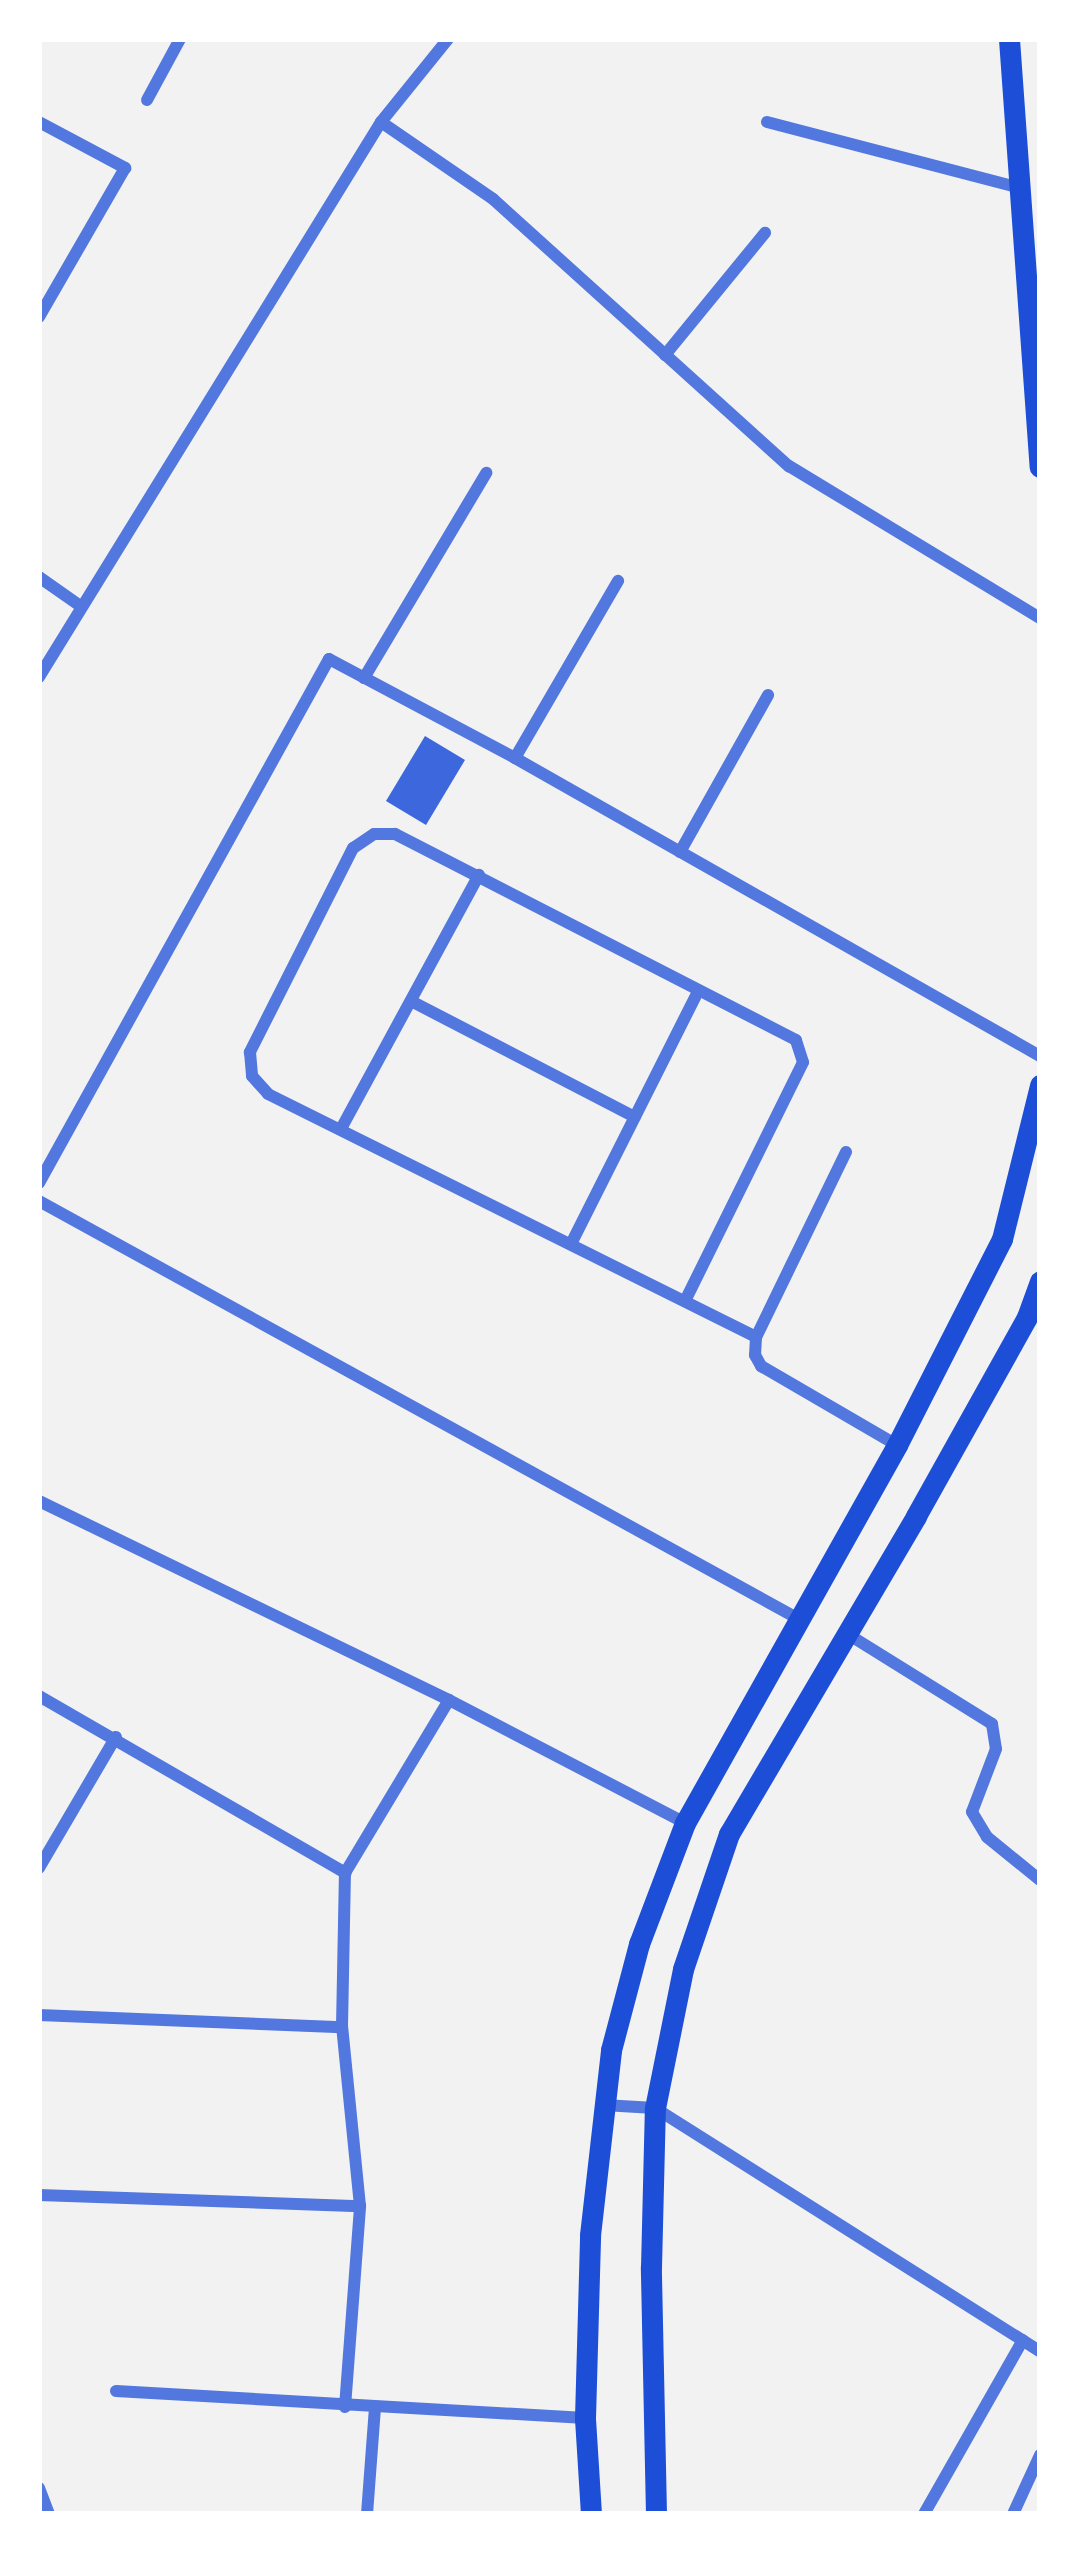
<!DOCTYPE html>
<style>
body{margin:0}
#map{position:relative;width:1079px;height:2553px;overflow:hidden;background:#f2f2f2;font-family:"Roboto Condensed",sans-serif}
div>[style]{position:absolute}
.building>*{inset:0;background:#3d67dc}
.minor>*{height:12px;margin:-6px;padding:0 6px;transform-origin:6px;border-radius:6px;background:#5277de}
.primary>*{height:21px;margin:-10.5px;padding:0 10.5px;transform-origin:10.5px;border-radius:10.5px;background:#1d4ed8}
span{translate:-50% -50%;white-space:nowrap;text-align:center;line-height:1.15;-webkit-text-stroke:10px #fff;paint-order:stroke}
.frame{position:absolute;inset:0;border:42px solid #fff;pointer-events:none}
</style>
<div id="map">
<div class="building">
<i style="clip-path:polygon(425px 736px,465px 760px,426px 825px,386px 801px)"></i>
</div>
<div class="minor">
<i style="left:147px;top:100px;width:69px;rotate:-61.6deg"></i>
<i style="left:39px;top:122px;width:98px;rotate:28.1deg"></i>
<i style="left:125px;top:168px;width:172px;rotate:120deg"></i>
<i style="left:381px;top:122px;width:136px;rotate:34.5deg"></i>
<i style="left:493px;top:199px;width:399px;rotate:42.1deg"></i>
<i style="left:789px;top:466px;width:293px;rotate:31.2deg"></i>
<i style="left:767px;top:122px;width:261px;rotate:14.6deg"></i>
<i style="left:665px;top:355px;width:158px;rotate:-50.7deg"></i>
<i style="left:39px;top:577px;width:49px;rotate:35deg"></i>
<i style="left:39px;top:677px;width:652px;rotate:-58.36deg"></i>
<i style="left:381px;top:122px;width:107px;rotate:-51.1deg"></i>
<i style="left:364px;top:678px;width:239px;rotate:-59.2deg"></i>
<i style="left:515px;top:758px;width:205px;rotate:-59.8deg"></i>
<i style="left:680px;top:852px;width:180px;rotate:-60.7deg"></i>
<i style="left:411px;top:1001px;width:252px;rotate:27.4deg"></i>
<i style="left:342px;top:1127px;width:287px;rotate:-61.5deg"></i>
<i style="left:846px;top:1152px;width:206px;rotate:115.9deg"></i>
<i style="left:756px;top:1337px;width:18px;rotate:93deg"></i>
<i style="left:755px;top:1355px;width:13px;rotate:61deg"></i>
<i style="left:761px;top:1366px;width:157px;rotate:30.2deg"></i>
<i style="left:39px;top:1183px;width:599px;rotate:-61.04deg"></i>
<i style="left:329px;top:659px;width:211px;rotate:28deg"></i>
<i style="left:515px;top:758px;width:604px;rotate:29.58deg"></i>
<i style="left:39px;top:1201px;width:865px;rotate:28.82deg"></i>
<i style="left:572px;top:1242px;width:280px;rotate:-63.3deg"></i>
<i style="left:686px;top:1299px;width:264px;rotate:-63.7deg"></i>
<i style="left:803px;top:1062px;width:23px;rotate:-108deg"></i>
<i style="left:796px;top:1040px;width:451px;rotate:-152.8deg"></i>
<i style="left:395px;top:834px;width:21px;rotate:180deg"></i>
<i style="left:374px;top:834px;width:25px;rotate:146deg"></i>
<i style="left:353px;top:848px;width:229px;rotate:116.8deg"></i>
<i style="left:250px;top:1052px;width:24px;rotate:85deg"></i>
<i style="left:252px;top:1076px;width:24px;rotate:48deg"></i>
<i style="left:268px;top:1094px;width:545px;rotate:26.47deg"></i>
<i style="left:39px;top:1501px;width:456px;rotate:25.9deg"></i>
<i style="left:449px;top:1700px;width:266px;rotate:27.5deg"></i>
<i style="left:846px;top:1633px;width:172px;rotate:31.9deg"></i>
<i style="left:992px;top:1724px;width:25px;rotate:81deg"></i>
<i style="left:996px;top:1749px;width:67px;rotate:110.9deg"></i>
<i style="left:972px;top:1812px;width:29px;rotate:59deg"></i>
<i style="left:987px;top:1837px;width:68px;rotate:39.1deg"></i>
<i style="left:39px;top:1696px;width:354px;rotate:30deg"></i>
<i style="left:39px;top:1868px;width:152px;rotate:-59.6deg"></i>
<i style="left:39px;top:2015px;width:303px;rotate:2.3deg"></i>
<i style="left:603px;top:2105px;width:52px;rotate:3.3deg"></i>
<i style="left:655px;top:2108px;width:455px;rotate:32.3deg"></i>
<i style="left:39px;top:2195px;width:321px;rotate:2deg"></i>
<i style="left:116px;top:2391px;width:470px;rotate:3.3deg"></i>
<i style="left:345px;top:2407px;width:202px;rotate:-85.7deg"></i>
<i style="left:360px;top:2206px;width:180px;rotate:-95.7deg"></i>
<i style="left:342px;top:2027px;width:154px;rotate:-88.9deg"></i>
<i style="left:345px;top:1873px;width:202px;rotate:-59deg"></i>
<i style="left:39px;top:2488px;width:28px;rotate:69deg"></i>
<i style="left:367px;top:2514px;width:106px;rotate:-85.7deg"></i>
<i style="left:924px;top:2514px;width:200px;rotate:-60.4deg"></i>
<i style="left:1013px;top:2514px;width:65px;rotate:-65.4deg"></i>
</div>
<div class="primary">
<i style="left:1009px;top:39px;width:429px;rotate:85.9deg"></i>
<i style="left:591px;top:2514px;width:96px;rotate:-93.6deg"></i>
<i style="left:585px;top:2418px;width:183px;rotate:-88.4deg"></i>
<i style="left:590px;top:2235px;width:186px;rotate:-83.5deg"></i>
<i style="left:611px;top:2050px;width:110px;rotate:-75.2deg"></i>
<i style="left:639px;top:1944px;width:129px;rotate:-69.2deg"></i>
<i style="left:685px;top:1823px;width:433px;rotate:-60.7deg"></i>
<i style="left:897px;top:1445px;width:231px;rotate:-63deg"></i>
<i style="left:1002px;top:1239px;width:159px;rotate:-76.1deg"></i>
<i style="left:656px;top:2514px;width:247px;rotate:-91.2deg"></i>
<i style="left:651px;top:2267px;width:159px;rotate:-88.6deg"></i>
<i style="left:655px;top:2108px;width:142px;rotate:-78.6deg"></i>
<i style="left:683px;top:1969px;width:143px;rotate:-71.2deg"></i>
<i style="left:729px;top:1834px;width:369px;rotate:-59.5deg"></i>
<i style="left:916px;top:1516px;width:228px;rotate:-60.8deg"></i>
<i style="left:1027px;top:1317px;width:38px;rotate:-70deg"></i>
</div>
<div class="frame"></div>
</div>
